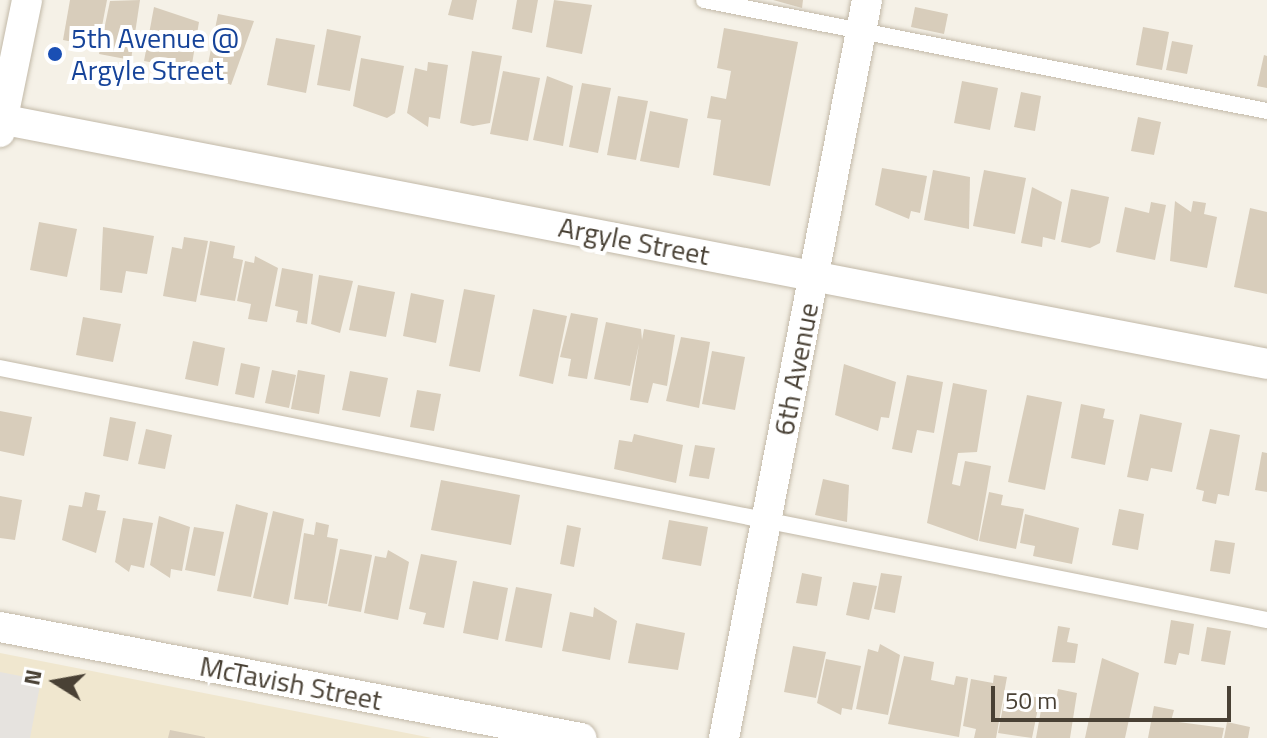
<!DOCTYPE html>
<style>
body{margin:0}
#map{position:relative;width:1267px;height:738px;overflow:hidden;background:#f5f1e7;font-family:"Titillium Web",sans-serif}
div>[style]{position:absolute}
.education>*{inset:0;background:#f0e7cf}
.parking>*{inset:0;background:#e6e3df}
.building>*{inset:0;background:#d8cdbb}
.roads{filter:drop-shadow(0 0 2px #c2b9a8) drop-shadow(0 0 2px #c2b9a8)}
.service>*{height:16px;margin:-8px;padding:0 8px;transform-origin:8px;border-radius:8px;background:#fff}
.minor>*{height:30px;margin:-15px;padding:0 15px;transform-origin:15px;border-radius:15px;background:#fff}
.dots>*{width:22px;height:22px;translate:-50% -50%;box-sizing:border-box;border:4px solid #fff;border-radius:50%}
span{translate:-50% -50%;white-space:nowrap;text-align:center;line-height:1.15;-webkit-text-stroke:8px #fff;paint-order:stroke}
.transit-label{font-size:28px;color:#164399}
.left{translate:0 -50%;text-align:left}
.street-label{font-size:28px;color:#494135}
.north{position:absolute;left:16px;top:642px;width:80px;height:80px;-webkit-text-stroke:6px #fff;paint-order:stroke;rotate:281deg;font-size:22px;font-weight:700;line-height:32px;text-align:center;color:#494135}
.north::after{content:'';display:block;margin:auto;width:28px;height:36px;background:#494135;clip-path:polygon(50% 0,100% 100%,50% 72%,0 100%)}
.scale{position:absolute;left:991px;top:686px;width:240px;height:36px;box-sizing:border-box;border:4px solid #494135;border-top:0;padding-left:10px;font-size:24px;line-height:28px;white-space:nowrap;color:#494135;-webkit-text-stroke:6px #fff;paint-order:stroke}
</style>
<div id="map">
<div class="education">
<i style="clip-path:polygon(0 653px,432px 738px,0 738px)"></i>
</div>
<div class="parking">
<i style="clip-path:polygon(0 672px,41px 680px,30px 738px,0 738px)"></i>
</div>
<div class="building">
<i style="clip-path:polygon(70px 0,107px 0,98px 47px,63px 40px)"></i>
<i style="clip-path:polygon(140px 0,131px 60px,99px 54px,110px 1px)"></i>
<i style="clip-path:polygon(452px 0,477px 0,473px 20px,448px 15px)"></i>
<i style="clip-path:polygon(517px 0,538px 0,532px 33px,512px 29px)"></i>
<i style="clip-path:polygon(554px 0,592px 5px,582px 54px,546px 47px)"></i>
<i style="clip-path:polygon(773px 0,803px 0,802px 8px)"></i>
<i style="clip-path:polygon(154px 7px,199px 22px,191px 70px,144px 61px)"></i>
<i style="clip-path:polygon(915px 7px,948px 14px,944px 34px,911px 27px)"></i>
<i style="clip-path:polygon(218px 14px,254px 21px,231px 85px,206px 74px)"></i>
<i style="clip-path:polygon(1143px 27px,1169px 32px,1162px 70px,1136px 65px)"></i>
<i style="clip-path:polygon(724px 28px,798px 42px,770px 186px,713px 175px,721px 120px,707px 118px,711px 96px,726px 99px,731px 71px,717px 68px)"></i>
<i style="clip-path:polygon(327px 29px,361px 36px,350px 91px,317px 85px)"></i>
<i style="clip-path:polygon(276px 38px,315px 45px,306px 93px,267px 85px)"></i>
<i style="clip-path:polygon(1172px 41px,1193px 45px,1187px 74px,1166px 70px)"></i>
<i style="clip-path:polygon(472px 51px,502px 56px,490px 123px,473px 126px,460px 123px)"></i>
<i style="clip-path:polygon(1264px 55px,1267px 56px,1267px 88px,1257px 86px)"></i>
<i style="clip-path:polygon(361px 58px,404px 66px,395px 113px,387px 118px,353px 106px)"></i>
<i style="clip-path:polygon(428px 62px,448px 65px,440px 119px,429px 117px,428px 127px,407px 113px,415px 68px,427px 71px)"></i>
<i style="clip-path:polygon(503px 71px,540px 78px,528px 141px,490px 134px)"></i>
<i style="clip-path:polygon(547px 76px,573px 86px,563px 146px,533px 140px)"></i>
<i style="clip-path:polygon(962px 81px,998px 88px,990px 130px,954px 123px)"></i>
<i style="clip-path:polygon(582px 83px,611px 88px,598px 153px,569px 147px)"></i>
<i style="clip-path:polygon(1021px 92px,1041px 96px,1035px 131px,1014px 127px)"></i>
<i style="clip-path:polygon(618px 96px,648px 101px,636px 160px,607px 155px)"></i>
<i style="clip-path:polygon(650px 111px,688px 119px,679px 168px,640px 161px)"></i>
<i style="clip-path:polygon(1138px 117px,1161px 122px,1154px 155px,1131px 151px)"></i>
<i style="clip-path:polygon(882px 168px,927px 176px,920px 213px,911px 211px,909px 219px,875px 205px)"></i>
<i style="clip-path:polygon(933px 170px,970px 177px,969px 229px,924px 220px)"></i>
<i style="clip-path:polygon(984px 170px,1026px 178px,1015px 234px,973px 226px)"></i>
<i style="clip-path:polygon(1032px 187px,1062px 202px,1055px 240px,1043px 237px,1042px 247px,1021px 243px)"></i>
<i style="clip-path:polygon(1071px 189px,1109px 197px,1100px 243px,1090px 248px,1061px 242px)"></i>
<i style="clip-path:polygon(1175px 201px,1191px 212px,1193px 201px,1206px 203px,1204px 214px,1217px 217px,1207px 268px,1170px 261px)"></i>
<i style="clip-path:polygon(1151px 202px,1166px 205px,1155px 260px,1116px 252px,1125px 207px,1149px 213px)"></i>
<i style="clip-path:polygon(1250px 208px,1267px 212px,1267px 294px,1234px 287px)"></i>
<i style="clip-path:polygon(39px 222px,77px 229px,67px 277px,30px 270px)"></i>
<i style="clip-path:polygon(103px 227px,154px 236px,147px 274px,126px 271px,122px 293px,100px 290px)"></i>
<i style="clip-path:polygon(184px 237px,208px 241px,196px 302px,163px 296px,172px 247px,182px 249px)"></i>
<i style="clip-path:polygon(210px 241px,235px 246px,233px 258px,243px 260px,235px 301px,200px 295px)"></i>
<i style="clip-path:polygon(255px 256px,278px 268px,267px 322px,248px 319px,251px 304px,237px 301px,245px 261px,254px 263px)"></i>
<i style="clip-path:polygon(282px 268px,313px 274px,307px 324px,296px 322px,298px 311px,275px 306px)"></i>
<i style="clip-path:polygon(319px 275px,353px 281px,340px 333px,311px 324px)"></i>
<i style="clip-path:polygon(358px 285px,395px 292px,386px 337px,349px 330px)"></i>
<i style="clip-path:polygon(464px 289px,495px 295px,480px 372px,449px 366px)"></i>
<i style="clip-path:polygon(411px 293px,444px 300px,436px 343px,403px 336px)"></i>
<i style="clip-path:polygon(533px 309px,567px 316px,553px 384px,519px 376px)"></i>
<i style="clip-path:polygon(571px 313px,598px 318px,587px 379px,568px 376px,571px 359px,560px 357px)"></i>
<i style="clip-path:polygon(83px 317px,121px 324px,113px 362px,76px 355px)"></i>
<i style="clip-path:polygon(606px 322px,641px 329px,642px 340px,644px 329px,675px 335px,667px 386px,653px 383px,648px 403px,630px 400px,639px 344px,630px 386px,594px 379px)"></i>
<i style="clip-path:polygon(681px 337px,710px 342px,699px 408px,666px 401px)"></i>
<i style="clip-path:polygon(193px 341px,225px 348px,218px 386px,185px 379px)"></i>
<i style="clip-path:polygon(712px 351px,745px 357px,735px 410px,702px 404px)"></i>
<i style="clip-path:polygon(241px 363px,260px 367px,254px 398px,235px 394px)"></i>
<i style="clip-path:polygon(844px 364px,896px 382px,889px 418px,881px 417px,878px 431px,835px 415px)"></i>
<i style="clip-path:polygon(272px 370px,296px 375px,289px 408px,265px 403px)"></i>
<i style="clip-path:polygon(298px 370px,325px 375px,319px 414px,291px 409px)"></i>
<i style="clip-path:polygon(350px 371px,388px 378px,380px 417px,342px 410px)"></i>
<i style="clip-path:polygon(907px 375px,943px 382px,934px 433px,917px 430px,912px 453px,892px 449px)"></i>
<i style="clip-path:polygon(953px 383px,987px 390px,977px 452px,958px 453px,952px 484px,960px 486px,965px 461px,991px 466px,978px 541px,927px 523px)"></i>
<i style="clip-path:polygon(417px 390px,441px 394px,434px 431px,410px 427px)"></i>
<i style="clip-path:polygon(1027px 395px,1062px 402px,1045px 490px,1008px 482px)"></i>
<i style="clip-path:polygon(1081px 404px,1105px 409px,1103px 418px,1114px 420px,1105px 465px,1071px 458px)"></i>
<i style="clip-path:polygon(0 411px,32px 417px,24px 456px,0 451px)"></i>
<i style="clip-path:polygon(1140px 414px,1182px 423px,1172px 472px,1151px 468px,1148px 481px,1127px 477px)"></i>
<i style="clip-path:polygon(110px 417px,136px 422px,128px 461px,103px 456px)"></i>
<i style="clip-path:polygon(146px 429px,172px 435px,165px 469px,138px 464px)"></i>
<i style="clip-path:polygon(1210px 429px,1240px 435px,1229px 496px,1218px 494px,1216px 504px,1202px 501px,1204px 491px,1196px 489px)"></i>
<i style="clip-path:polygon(634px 434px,683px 445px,676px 483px,614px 469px,619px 440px,632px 442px)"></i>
<i style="clip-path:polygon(695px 445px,715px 448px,709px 479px,689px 476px)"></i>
<i style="clip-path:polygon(1262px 452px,1267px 453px,1267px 492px,1255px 490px)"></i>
<i style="clip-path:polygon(823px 479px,849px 485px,847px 522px,815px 515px)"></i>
<i style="clip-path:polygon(441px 480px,520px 495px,511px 545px,431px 530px)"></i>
<i style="clip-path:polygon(85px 492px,100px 495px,97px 510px,106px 511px,96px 553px,62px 540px,69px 505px,82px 507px)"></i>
<i style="clip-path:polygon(989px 492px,1003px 495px,1001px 505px,1024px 509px,1016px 549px,979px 541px)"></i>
<i style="clip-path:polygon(0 496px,22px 500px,15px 540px,0 538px)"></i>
<i style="clip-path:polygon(236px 504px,268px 513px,251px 597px,217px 591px)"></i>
<i style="clip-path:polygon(1119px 509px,1144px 514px,1138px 550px,1112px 545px)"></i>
<i style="clip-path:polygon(273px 511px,304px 519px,288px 605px,253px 598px)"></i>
<i style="clip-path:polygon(1025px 514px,1079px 528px,1072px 564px,1033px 556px,1035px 546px,1020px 543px)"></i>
<i style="clip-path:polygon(159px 516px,190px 527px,182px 571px,171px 569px,170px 578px,150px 565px)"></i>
<i style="clip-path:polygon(123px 518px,153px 523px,144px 568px,131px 565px,129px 572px,115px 562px)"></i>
<i style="clip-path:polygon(669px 520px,708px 527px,701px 566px,662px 559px)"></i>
<i style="clip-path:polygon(316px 522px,329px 525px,327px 537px,338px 539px,327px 604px,294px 599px,304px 533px,314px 535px)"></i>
<i style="clip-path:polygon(567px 525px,581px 528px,574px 567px,560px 564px)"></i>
<i style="clip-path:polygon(194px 527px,224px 532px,215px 576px,185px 570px)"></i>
<i style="clip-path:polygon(1215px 540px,1235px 543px,1230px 574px,1210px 571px)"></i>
<i style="clip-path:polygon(340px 549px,372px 555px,361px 612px,328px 606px)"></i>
<i style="clip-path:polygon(388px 550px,409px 562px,398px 620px,364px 613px,375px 556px,386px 558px)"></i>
<i style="clip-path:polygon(421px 554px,457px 561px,444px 628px,423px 624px,426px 613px,409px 609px)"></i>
<i style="clip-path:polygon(802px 573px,822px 577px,817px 606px,796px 603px)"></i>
<i style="clip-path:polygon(881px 573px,902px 576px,895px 613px,874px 609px)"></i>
<i style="clip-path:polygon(473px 581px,508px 588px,498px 640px,463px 633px)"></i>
<i style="clip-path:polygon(853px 582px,877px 586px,869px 620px,846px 615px)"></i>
<i style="clip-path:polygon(516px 587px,552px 594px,542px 648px,505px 641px)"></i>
<i style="clip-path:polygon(594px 607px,617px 621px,610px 660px,562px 651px,570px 612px,593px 617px)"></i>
<i style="clip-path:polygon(1171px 620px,1194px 624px,1189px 655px,1179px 653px,1176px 665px,1164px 663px)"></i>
<i style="clip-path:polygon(636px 623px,685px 633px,678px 670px,628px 663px)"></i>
<i style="clip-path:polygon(1058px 626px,1070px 628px,1067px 642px,1078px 644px,1075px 663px,1052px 662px)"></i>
<i style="clip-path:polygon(1207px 627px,1231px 631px,1225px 665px,1201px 661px)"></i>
<i style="clip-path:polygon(880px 644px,900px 655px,888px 715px,856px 709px,868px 649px,878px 652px)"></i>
<i style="clip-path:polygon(793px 646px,826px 652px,816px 698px,784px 692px)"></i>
<i style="clip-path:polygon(904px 656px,934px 662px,931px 680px,954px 685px,956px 676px,968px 678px,959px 737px,888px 724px)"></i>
<i style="clip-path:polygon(1102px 658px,1139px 673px,1125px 738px,1085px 738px)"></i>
<i style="clip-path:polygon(826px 659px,861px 666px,852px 710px,842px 708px,841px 715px,817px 703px)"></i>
<i style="clip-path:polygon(994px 675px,1007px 677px,996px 738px,974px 738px,976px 729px,963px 726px,971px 679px,993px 683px)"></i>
<i style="clip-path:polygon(1058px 689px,1077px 693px,1070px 738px,1036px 738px,1043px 699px,1056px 701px)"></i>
<i style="clip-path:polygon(1006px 691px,1040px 698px,1032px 738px,998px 733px)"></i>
<i style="clip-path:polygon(1154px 706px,1174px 710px,1171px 721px,1224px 728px,1222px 738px,1148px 738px)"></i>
<i style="clip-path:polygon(1227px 722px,1250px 727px,1248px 738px,1224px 738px)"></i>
<i style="clip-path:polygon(170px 730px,205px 737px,205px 738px,168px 738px)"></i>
</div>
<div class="roads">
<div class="service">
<i style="left:704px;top:0;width:574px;rotate:11.15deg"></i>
<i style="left:0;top:368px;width:1292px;rotate:11.25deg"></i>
</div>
<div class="minor">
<i style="left:0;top:119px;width:1290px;rotate:10.94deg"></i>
<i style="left:0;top:132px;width:135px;rotate:-78.4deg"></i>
<i style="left:0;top:627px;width:592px;rotate:10.82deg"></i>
<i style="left:724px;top:738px;width:752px;rotate:-79.03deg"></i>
</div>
</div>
<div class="dots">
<i style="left:55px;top:54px;background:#1a4fb4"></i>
</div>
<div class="transit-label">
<span class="left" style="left:71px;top:54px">5th Avenue @<br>Argyle Street</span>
</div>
<div class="street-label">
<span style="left:634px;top:241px;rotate:11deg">Argyle Street</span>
<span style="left:796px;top:369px;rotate:-79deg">6th Avenue</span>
<span style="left:291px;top:683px;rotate:11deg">McTavish Street</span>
</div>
<div class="north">N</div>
<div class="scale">50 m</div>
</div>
